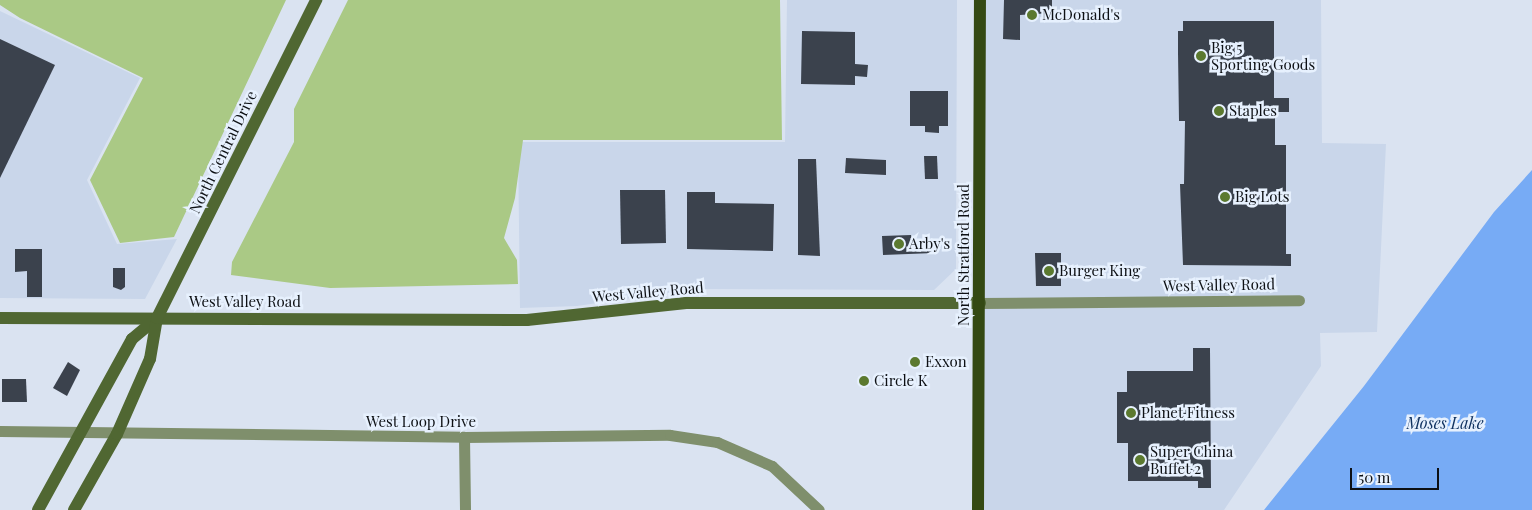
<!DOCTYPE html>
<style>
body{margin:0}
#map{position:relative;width:1532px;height:510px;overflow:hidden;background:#dae3f1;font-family:"Playfair Display",serif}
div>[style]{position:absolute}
.built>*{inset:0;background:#c9d6ea}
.green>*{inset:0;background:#aac985}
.water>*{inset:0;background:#77abf5}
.building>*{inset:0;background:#3b424d}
.street>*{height:11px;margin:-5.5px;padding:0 5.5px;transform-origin:5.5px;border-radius:5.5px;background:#7f8f6c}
.secondary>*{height:12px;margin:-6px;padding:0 6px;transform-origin:6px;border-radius:6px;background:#506732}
.primary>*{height:12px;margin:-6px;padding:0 6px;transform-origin:6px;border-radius:6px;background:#344913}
.dots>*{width:14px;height:14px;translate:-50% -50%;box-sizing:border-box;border:2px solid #e7f1fe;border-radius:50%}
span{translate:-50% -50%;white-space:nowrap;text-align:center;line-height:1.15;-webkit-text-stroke:5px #e7f1fe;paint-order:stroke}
.poi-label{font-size:15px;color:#0d1014}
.left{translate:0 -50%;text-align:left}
.street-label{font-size:15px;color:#0d1014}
.water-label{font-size:16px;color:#113361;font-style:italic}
.scale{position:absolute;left:1350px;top:468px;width:89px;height:22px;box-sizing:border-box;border:2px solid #0d1014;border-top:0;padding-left:6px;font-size:15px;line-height:18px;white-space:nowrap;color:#0d1014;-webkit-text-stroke:4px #e7f1fe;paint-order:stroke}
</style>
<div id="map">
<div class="built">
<i style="clip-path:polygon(787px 0,957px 0,956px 269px,934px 290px,692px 289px,577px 306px,520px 308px,518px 142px,785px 142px)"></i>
<i style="clip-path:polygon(980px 0,1321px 0,1322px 143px,1386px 144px,1377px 332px,1320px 333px,1321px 366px,1224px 510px,975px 510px)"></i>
<i style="clip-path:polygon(0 11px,140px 78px,87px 180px,117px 244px,177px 239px,145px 299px,0 298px)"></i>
</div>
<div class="green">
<i style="clip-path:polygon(0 0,286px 0,174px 237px,120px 243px,90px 180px,143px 78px,20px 18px,0 5px)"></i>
<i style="clip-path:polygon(348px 0,780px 0,782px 140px,523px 140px,515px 198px,504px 238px,517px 260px,518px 284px,330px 288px,231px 275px,232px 262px,294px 142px,294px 109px)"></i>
</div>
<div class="water">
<i style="clip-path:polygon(1532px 170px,1532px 510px,1264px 510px,1364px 386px,1494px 212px)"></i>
</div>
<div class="building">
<i style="clip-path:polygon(1004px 0,1052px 0,1052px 13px,1020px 15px,1020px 40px,1003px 39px)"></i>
<i style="clip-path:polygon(1183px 21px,1274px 21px,1274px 98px,1289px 98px,1289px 112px,1275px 112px,1275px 145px,1286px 145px,1286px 254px,1291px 254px,1291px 266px,1183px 265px,1180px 184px,1184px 184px,1185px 121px,1179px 121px,1178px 53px,1178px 31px,1183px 31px)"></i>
<i style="clip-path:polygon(802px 31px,855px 32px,855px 64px,868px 65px,867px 77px,855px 76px,855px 85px,801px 84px)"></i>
<i style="clip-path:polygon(0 39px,55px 65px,0 178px)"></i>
<i style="clip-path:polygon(910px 91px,948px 91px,948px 126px,939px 126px,939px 133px,925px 132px,925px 126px,910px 126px)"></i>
<i style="clip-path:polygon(924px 156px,937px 156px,938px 179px,925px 179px)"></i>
<i style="clip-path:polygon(846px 158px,886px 160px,886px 175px,845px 173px)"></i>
<i style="clip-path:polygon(798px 159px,816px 159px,820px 256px,798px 255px)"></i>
<i style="clip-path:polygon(620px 190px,665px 190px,666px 243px,621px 244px)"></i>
<i style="clip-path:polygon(687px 192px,715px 192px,715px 203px,774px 204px,773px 251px,687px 249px)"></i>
<i style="clip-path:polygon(911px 235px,912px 239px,934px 239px,934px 253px,883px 255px,882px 236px)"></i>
<i style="clip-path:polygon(15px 249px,42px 249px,42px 297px,27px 297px,27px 271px,15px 272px)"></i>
<i style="clip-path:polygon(1035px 253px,1061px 253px,1061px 286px,1036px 286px)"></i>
<i style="clip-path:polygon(113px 268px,125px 268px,125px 287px,121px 290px,113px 287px)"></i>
<i style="clip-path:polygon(1193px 348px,1210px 348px,1211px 488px,1198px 488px,1198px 481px,1128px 481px,1128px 443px,1117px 443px,1117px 392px,1127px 392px,1127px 371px,1193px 371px)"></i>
<i style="clip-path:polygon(68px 362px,80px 370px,67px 396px,53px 388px)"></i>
<i style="clip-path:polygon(2px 379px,26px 379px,27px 402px,2px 402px)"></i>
</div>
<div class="street">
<i style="left:980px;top:303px;width:319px;rotate:-0.5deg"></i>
<i style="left:0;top:431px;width:464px;rotate:0.7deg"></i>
<i style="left:464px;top:437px;width:206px;rotate:-0.6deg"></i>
<i style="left:670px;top:435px;width:48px;rotate:8.5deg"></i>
<i style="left:717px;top:442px;width:60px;rotate:23.6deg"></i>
<i style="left:772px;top:466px;width:64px;rotate:43.1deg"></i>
<i style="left:464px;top:437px;width:73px;rotate:89.2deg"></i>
</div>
<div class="secondary">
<i style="left:0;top:318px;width:527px;rotate:0.22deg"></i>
<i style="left:527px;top:320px;width:160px;rotate:-6.1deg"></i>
<i style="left:686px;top:303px;width:294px"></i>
<i style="left:38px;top:510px;width:195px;rotate:-61.2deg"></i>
<i style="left:132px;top:339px;width:33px;rotate:-40deg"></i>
<i style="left:74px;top:510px;width:87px;rotate:-60.5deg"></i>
<i style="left:117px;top:434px;width:82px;rotate:-66.3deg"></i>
<i style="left:150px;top:359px;width:42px;rotate:-80.3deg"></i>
<i style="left:157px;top:318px;width:356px;rotate:-63.4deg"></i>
</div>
<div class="primary">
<i style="left:978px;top:510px;width:510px;rotate:-89.78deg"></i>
</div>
<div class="dots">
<i style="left:1032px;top:15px;background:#5b792f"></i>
<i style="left:1201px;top:56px;background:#5b792f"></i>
<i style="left:1219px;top:111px;background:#5b792f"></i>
<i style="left:1225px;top:197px;background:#5b792f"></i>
<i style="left:899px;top:244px;background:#5b792f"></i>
<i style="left:1049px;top:271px;background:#5b792f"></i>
<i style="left:915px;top:362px;background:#5b792f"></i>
<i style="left:864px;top:381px;background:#5b792f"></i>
<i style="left:1131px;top:413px;background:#5b792f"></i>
<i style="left:1140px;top:460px;background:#5b792f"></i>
</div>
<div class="poi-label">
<span class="left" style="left:1042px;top:15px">McDonald's</span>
<span class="left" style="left:1211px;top:56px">Big 5<br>Sporting Goods</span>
<span class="left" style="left:1229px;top:111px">Staples</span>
<span class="left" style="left:1235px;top:197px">Big Lots</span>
<span class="left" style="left:909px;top:244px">Arby's</span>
<span class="left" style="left:1059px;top:271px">Burger King</span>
<span class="left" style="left:925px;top:362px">Exxon</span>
<span class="left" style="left:874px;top:381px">Circle K</span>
<span class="left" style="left:1141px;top:413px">Planet Fitness</span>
<span class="left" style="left:1150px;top:460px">Super China<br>Buffet 2</span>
</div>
<div class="street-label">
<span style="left:223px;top:152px;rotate:-64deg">North Central Drive</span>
<span style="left:964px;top:255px;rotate:-90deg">North Stratford Road</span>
<span style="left:1219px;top:285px;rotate:-1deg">West Valley Road</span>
<span style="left:648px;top:292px;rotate:-5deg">West Valley Road</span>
<span style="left:245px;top:302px">West Valley Road</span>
<span style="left:421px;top:422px">West Loop Drive</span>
</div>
<div class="water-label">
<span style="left:1445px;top:423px">Moses Lake</span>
</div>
<div class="scale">50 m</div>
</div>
